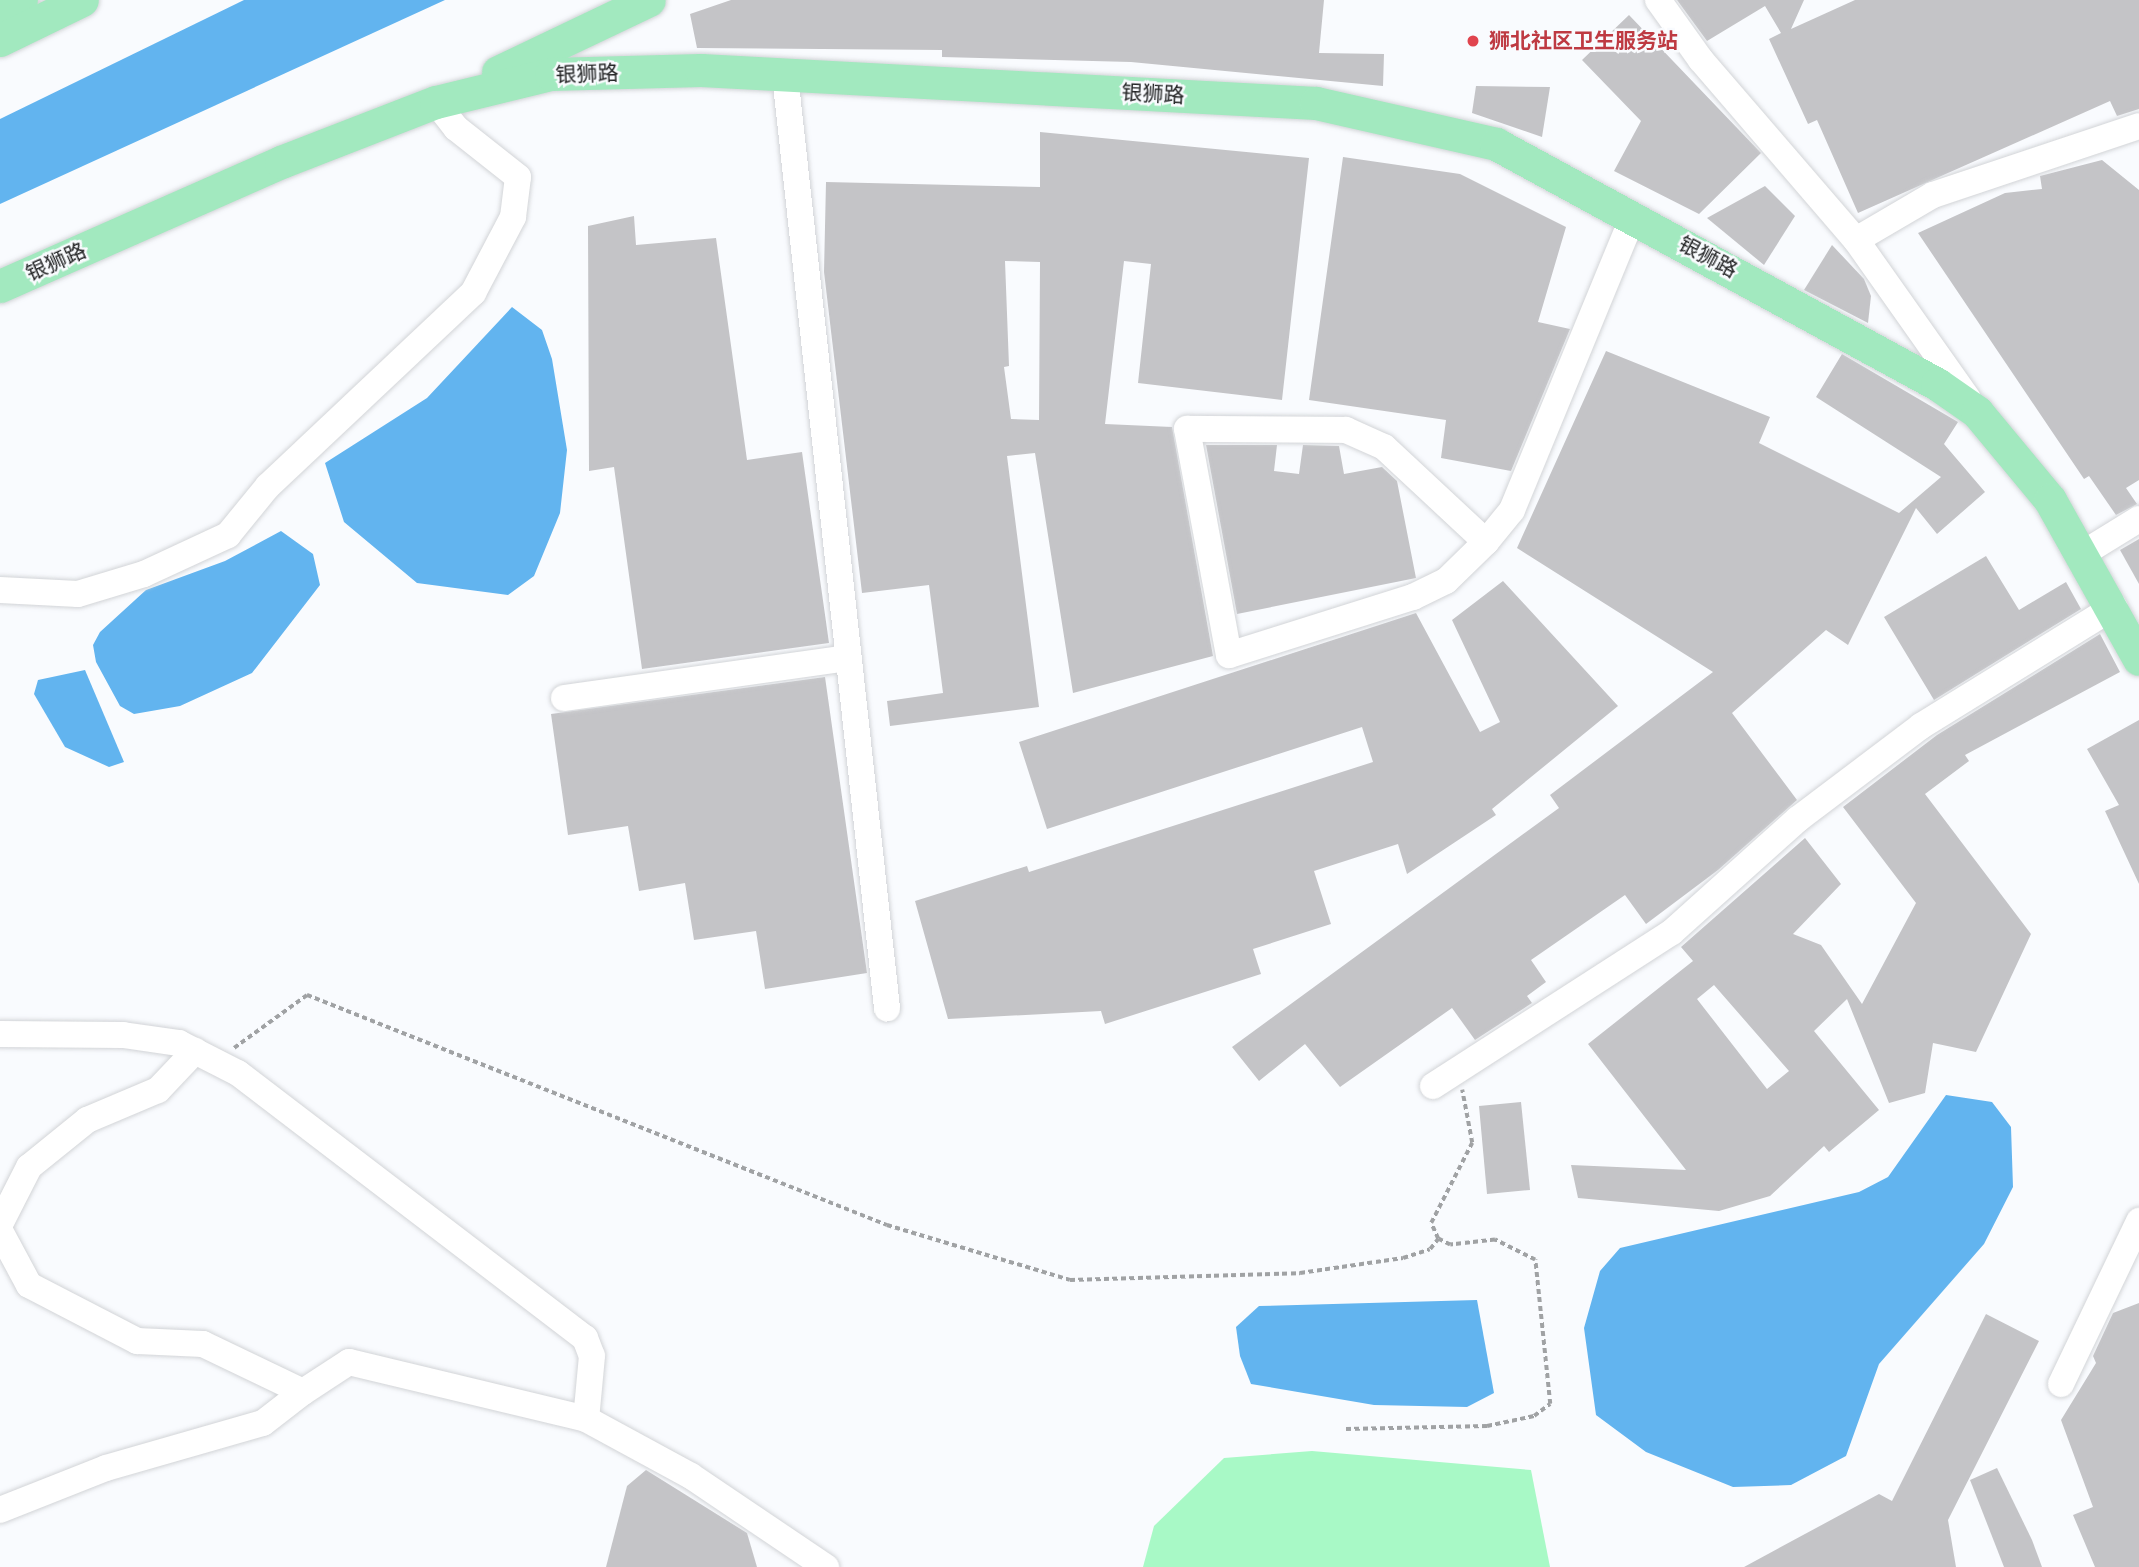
<!DOCTYPE html>
<meta charset="utf-8">
<style>
body{margin:0}
#map{position:relative;width:2139px;height:1567px;overflow:hidden;background:#f9fbfe;font-family:Karla,"Noto Sans SC",sans-serif}
div>[style]{position:absolute}
.green>*{inset:0;background:#a8f9c6}
.water>*{inset:0;background:#62b4ef}
.building>*{inset:0;background:#c4c4c7}
.path>*{height:3.5px;margin-top:-1.75px;transform-origin:0;background:repeating-linear-gradient(90deg,#a0a2a4 0 5px,transparent 0 8.5px)}
.roads{filter:drop-shadow(0 0 2px #d2d4d7) drop-shadow(0 0 2px #d2d4d7)}
.minor>*{height:26px;margin:-13px;padding:0 13px;transform-origin:13px;border-radius:13px;background:#fff}
.major>*{height:33px;margin:-16.5px;padding:0 16.5px;transform-origin:16.5px;border-radius:16.5px;background:#a2e9bf}
.dots>*{width:19px;height:19px;translate:-50% -50%;box-sizing:border-box;border:4px solid #f9fbfe;border-radius:50%}
span{translate:-50% -50%;white-space:nowrap;text-align:center;line-height:1.15;-webkit-text-stroke:5px #f9fbfe;paint-order:stroke}
.health-label{font-size:21px;color:#be3a42;font-weight:700}
.left{translate:0 -50%;text-align:left}
.street-label{font-size:21px;color:#232425}
</style>
<div id="map">
<div class="green">
<i style="clip-path:polygon(1312px 1451px,1531px 1470px,1550px 1567px,1143px 1567px,1154px 1526px,1224px 1458px)"></i>
</div>
<div class="water">
<i style="clip-path:polygon(244px 0,445px 0,0 204px,0 119px)"></i>
<i style="clip-path:polygon(512px 307px,542px 330px,552px 359px,567px 450px,560px 513px,534px 576px,508px 595px,417px 583px,344px 522px,325px 463px,427px 398px)"></i>
<i style="clip-path:polygon(281px 531px,313px 554px,320px 585px,252px 673px,180px 706px,134px 714px,120px 706px,96px 662px,93px 645px,100px 632px,146px 590px,225px 561px)"></i>
<i style="clip-path:polygon(85px 670px,124px 762px,109px 767px,65px 747px,34px 694px,38px 680px)"></i>
<i style="clip-path:polygon(1946px 1095px,1992px 1102px,2011px 1127px,2013px 1187px,1984px 1244px,1879px 1364px,1846px 1456px,1791px 1485px,1733px 1487px,1646px 1452px,1596px 1415px,1584px 1328px,1600px 1271px,1620px 1248px,1859px 1192px,1888px 1177px)"></i>
<i style="clip-path:polygon(1477px 1300px,1494px 1393px,1467px 1407px,1374px 1405px,1251px 1384px,1240px 1356px,1236px 1327px,1259px 1306px)"></i>
</div>
<div class="building">
<i style="clip-path:polygon(731px 0,1324px 0,1319px 53px,1384px 54px,1383px 86px,1131px 62px,942px 57px,942px 50px,697px 48px,690px 14px)"></i>
<i style="clip-path:polygon(1677px 0,1804px 0,1791px 29px,1855px 0,2139px 0,2139px 109px,2117px 116px,2110px 101px,1858px 213px,1817px 120px,1808px 124px,1769px 39px,1781px 33px,1765px 6px,1707px 41px)"></i>
<i style="clip-path:polygon(1629px 15px,1761px 153px,1699px 214px,1614px 171px,1641px 121px,1582px 60px)"></i>
<i style="clip-path:polygon(1476px 86px,1550px 87px,1542px 137px,1472px 113px)"></i>
<i style="clip-path:polygon(evenodd,1040px 132px,1309px 158px,1282px 400px,1138px 383px,1151px 264px,1124px 261px,1105px 424px,1172px 427px,1213px 656px,1073px 693px,1035px 453px,1007px 456px,1039px 707px,890px 726px,887px 701px,943px 693px,929px 585px,862px 593px,824px 272px,826px 182px,1040px 187px,1040px 132px,1005px 261px,1040px 262px,1039px 420px,1011px 419px,1004px 367px,1009px 366px,1005px 261px)"></i>
<i style="clip-path:polygon(1343px 157px,1460px 174px,1566px 227px,1538px 322px,1570px 329px,1511px 471px,1441px 458px,1446px 420px,1309px 400px)"></i>
<i style="clip-path:polygon(2102px 160px,2139px 190px,2139px 480px,2126px 488px,2137px 504px,2116px 515px,2089px 476px,2084px 479px,1918px 233px,2005px 193px,2042px 189px,2040px 176px)"></i>
<i style="clip-path:polygon(1765px 186px,1795px 216px,1764px 265px,1707px 218px)"></i>
<i style="clip-path:polygon(634px 216px,636px 245px,716px 238px,747px 460px,802px 452px,829px 643px,642px 669px,614px 467px,589px 471px,588px 226px)"></i>
<i style="clip-path:polygon(1832px 245px,1864px 279px,1871px 296px,1868px 323px,1804px 290px)"></i>
<i style="clip-path:polygon(1606px 351px,1770px 417px,1759px 443px,1899px 513px,1941px 477px,1816px 397px,1842px 354px,1958px 422px,1944px 444px,1985px 492px,1937px 534px,1916px 508px,1848px 645px,1826px 630px,1732px 713px,1797px 800px,1718px 870px,1646px 924px,1625px 895px,1531px 960px,1546px 982px,1527px 996px,1532px 1003px,1475px 1040px,1452px 1008px,1340px 1087px,1305px 1044px,1259px 1081px,1232px 1047px,1559px 808px,1550px 795px,1713px 672px,1517px 548px)"></i>
<i style="clip-path:polygon(1206px 445px,1277px 445px,1274px 471px,1299px 474px,1303px 445px,1339px 446px,1344px 474px,1382px 467px,1397px 481px,1416px 578px,1237px 614px)"></i>
<i style="clip-path:polygon(2139px 539px,2139px 584px,2120px 550px)"></i>
<i style="clip-path:polygon(1986px 556px,2019px 610px,2066px 582px,2081px 609px,1934px 700px,1884px 617px)"></i>
<i style="clip-path:polygon(1503px 581px,1618px 706px,1492px 809px,1496px 815px,1407px 874px,1398px 844px,1314px 871px,1331px 924px,1253px 949px,1261px 974px,1105px 1024px,1101px 1011px,948px 1019px,915px 901px,1027px 866px,1029px 872px,1373px 762px,1362px 727px,1047px 829px,1019px 742px,1416px 613px,1480px 732px,1500px 722px,1452px 620px)"></i>
<i style="clip-path:polygon(evenodd,2100px 634px,2120px 672px,1965px 755px,1969px 761px,1925px 794px,2031px 934px,1976px 1052px,1933px 1043px,1925px 1093px,1889px 1103px,1847px 999px,1814px 1031px,1879px 1110px,1829px 1152px,1824px 1146px,1770px 1196px,1719px 1211px,1578px 1198px,1571px 1165px,1686px 1170px,1588px 1044px,1693px 961px,1681px 947px,1805px 838px,1841px 884px,1793px 934px,1821px 945px,1862px 1004px,1916px 903px,1843px 807px,1937px 735px,2100px 634px,1714px 985px,1789px 1071px,1767px 1089px,1697px 999px,1714px 985px)"></i>
<i style="clip-path:polygon(825px 677px,867px 973px,765px 989px,756px 931px,694px 940px,685px 883px,639px 891px,628px 826px,568px 835px,551px 714px)"></i>
<i style="clip-path:polygon(2139px 720px,2139px 884px,2105px 811px,2119px 805px,2087px 749px)"></i>
<i style="clip-path:polygon(1521px 1102px,1530px 1190px,1487px 1194px,1479px 1106px)"></i>
<i style="clip-path:polygon(2139px 1303px,2139px 1567px,2095px 1567px,2073px 1515px,2093px 1507px,2061px 1420px,2096px 1363px,2093px 1356px,2113px 1313px)"></i>
<i style="clip-path:polygon(1986px 1314px,2039px 1341px,1948px 1520px,1956px 1567px,1744px 1567px,1879px 1494px,1892px 1501px)"></i>
<i style="clip-path:polygon(1997px 1468px,2032px 1540px,2042px 1567px,2004px 1567px,1970px 1480px)"></i>
<i style="clip-path:polygon(646px 1470px,747px 1533px,757px 1567px,606px 1567px,627px 1486px)"></i>
</div>
<div class="path">
<i style="left:234px;top:1048px;width:90px;rotate:-36deg"></i>
<i style="left:307px;top:995px;width:624px;rotate:21.63deg"></i>
<i style="left:887px;top:1225px;width:191px;rotate:16.7deg"></i>
<i style="left:1070px;top:1280px;width:230px;rotate:-1.7deg"></i>
<i style="left:1300px;top:1273px;width:104px;rotate:-8.3deg"></i>
<i style="left:1403px;top:1258px;width:28px;rotate:-18deg"></i>
<i style="left:1430px;top:1249px;width:13px;rotate:-51deg"></i>
<i style="left:1346px;top:1429px;width:141px;rotate:-1.2deg"></i>
<i style="left:1487px;top:1426px;width:48px;rotate:-12deg"></i>
<i style="left:1534px;top:1416px;width:20px;rotate:-37deg"></i>
<i style="left:1550px;top:1404px;width:145px;rotate:-95.9deg"></i>
<i style="left:1535px;top:1260px;width:45px;rotate:-153.4deg"></i>
<i style="left:1495px;top:1240px;width:45px;rotate:173.7deg"></i>
<i style="left:1450px;top:1245px;width:13px;rotate:-153deg"></i>
<i style="left:1438px;top:1239px;width:17px;rotate:-114deg"></i>
<i style="left:1431px;top:1223px;width:90px;rotate:-62.9deg"></i>
<i style="left:1472px;top:1143px;width:54px;rotate:-100.7deg"></i>
</div>
<div class="roads">
<div class="minor">
<i style="left:1658px;top:0;width:74px;rotate:54.4deg"></i>
<i style="left:1701px;top:60px;width:238px;rotate:49.3deg"></i>
<i style="left:1856px;top:240px;width:194px;rotate:54.8deg"></i>
<i style="left:785px;top:75px;width:939px;rotate:83.76deg"></i>
<i style="left:1856px;top:240px;width:89px;rotate:-30.3deg"></i>
<i style="left:1933px;top:195px;width:217px;rotate:-18.5deg"></i>
<i style="left:1486px;top:542px;width:139px;rotate:-137deg"></i>
<i style="left:1384px;top:447px;width:42px;rotate:-155.9deg"></i>
<i style="left:1346px;top:430px;width:159px;rotate:-179.6deg"></i>
<i style="left:1187px;top:429px;width:230px;rotate:79.5deg"></i>
<i style="left:1229px;top:655px;width:193px;rotate:-17.5deg"></i>
<i style="left:1413px;top:597px;width:37px;rotate:-26deg"></i>
<i style="left:1446px;top:581px;width:56px;rotate:-44.3deg"></i>
<i style="left:1486px;top:542px;width:41px;rotate:-50.9deg"></i>
<i style="left:1512px;top:510px;width:317px;rotate:-67.6deg"></i>
<i style="left:2082px;top:554px;width:67px;rotate:-31.6deg"></i>
<i style="left:0;top:590px;width:78px;rotate:2.9deg"></i>
<i style="left:78px;top:594px;width:69px;rotate:-16.9deg"></i>
<i style="left:144px;top:574px;width:93px;rotate:-24.9deg"></i>
<i style="left:228px;top:535px;width:63px;rotate:-50.8deg"></i>
<i style="left:268px;top:486px;width:282px;rotate:-43.3deg"></i>
<i style="left:473px;top:293px;width:86px;rotate:-62.2deg"></i>
<i style="left:513px;top:217px;width:40px;rotate:-82.9deg"></i>
<i style="left:518px;top:177px;width:79px;rotate:-141.7deg"></i>
<i style="left:456px;top:128px;width:33px;rotate:-128deg"></i>
<i style="left:564px;top:698px;width:287px;rotate:-8deg"></i>
<i style="left:0;top:1034px;width:123px;rotate:0.5deg"></i>
<i style="left:123px;top:1035px;width:57px;rotate:8.1deg"></i>
<i style="left:179px;top:1043px;width:66px;rotate:27deg"></i>
<i style="left:238px;top:1073px;width:437px;rotate:37.4deg"></i>
<i style="left:585px;top:1338px;width:19px;rotate:69deg"></i>
<i style="left:592px;top:1356px;width:63px;rotate:95.4deg"></i>
<i style="left:1433px;top:1086px;width:284px;rotate:-32.8deg"></i>
<i style="left:1672px;top:932px;width:169px;rotate:-41.9deg"></i>
<i style="left:1798px;top:819px;width:154px;rotate:-37.1deg"></i>
<i style="left:1921px;top:726px;width:227px;rotate:-31.7deg"></i>
<i style="left:0;top:1224px;width:64px;rotate:-63deg"></i>
<i style="left:29px;top:1167px;width:75px;rotate:-39deg"></i>
<i style="left:87px;top:1120px;width:77px;rotate:-22.9deg"></i>
<i style="left:158px;top:1090px;width:54px;rotate:-46.5deg"></i>
<i style="left:0;top:1231px;width:61px;rotate:61.8deg"></i>
<i style="left:29px;top:1285px;width:122px;rotate:27.4deg"></i>
<i style="left:137px;top:1341px;width:66px;rotate:2.6deg"></i>
<i style="left:203px;top:1344px;width:111px;rotate:25.6deg"></i>
<i style="left:303px;top:1392px;width:55px;rotate:-33.1deg"></i>
<i style="left:349px;top:1362px;width:244px;rotate:13.5deg"></i>
<i style="left:586px;top:1419px;width:119px;rotate:28.5deg"></i>
<i style="left:691px;top:1476px;width:163px;rotate:34deg"></i>
<i style="left:2061px;top:1384px;width:181px;rotate:-64.4deg"></i>
<i style="left:0;top:1510px;width:114px;rotate:-21.6deg"></i>
<i style="left:106px;top:1468px;width:163px;rotate:-16deg"></i>
<i style="left:263px;top:1423px;width:51px;rotate:-37.8deg"></i>
</div>
<div class="major">
<i style="left:0;top:10px;width:23px;rotate:-25deg"></i>
<i style="left:0;top:40px;width:91px;rotate:-26deg"></i>
<i style="left:498px;top:72px;width:167px;rotate:-25.5deg"></i>
<i style="left:0;top:286px;width:307px;rotate:-23.8deg"></i>
<i style="left:281px;top:162px;width:166px;rotate:-21.2deg"></i>
<i style="left:436px;top:102px;width:118px;rotate:-13.7deg"></i>
<i style="left:551px;top:74px;width:150px;rotate:-1.5deg"></i>
<i style="left:701px;top:70px;width:616px;rotate:3.07deg"></i>
<i style="left:1316px;top:103px;width:185px;rotate:12.8deg"></i>
<i style="left:1496px;top:144px;width:502px;rotate:28.56deg"></i>
<i style="left:1937px;top:384px;width:49px;rotate:35deg"></i>
<i style="left:1977px;top:412px;width:114px;rotate:50.3deg"></i>
<i style="left:2050px;top:500px;width:182px;rotate:60.8deg"></i>
</div>
</div>
<div class="dots">
<i style="left:1473px;top:41px;background:#e0444e"></i>
</div>
<div class="health-label">
<span class="left" style="left:1489px;top:41px">狮北社区卫生服务站</span>
</div>
<div class="street-label">
<span style="left:587px;top:74px;rotate:-2deg">银狮路</span>
<span style="left:1153px;top:94px;rotate:3deg">银狮路</span>
<span style="left:1708px;top:257px;rotate:28deg">银狮路</span>
<span style="left:56px;top:262px;rotate:-24deg">银狮路</span>
</div>
</div>
